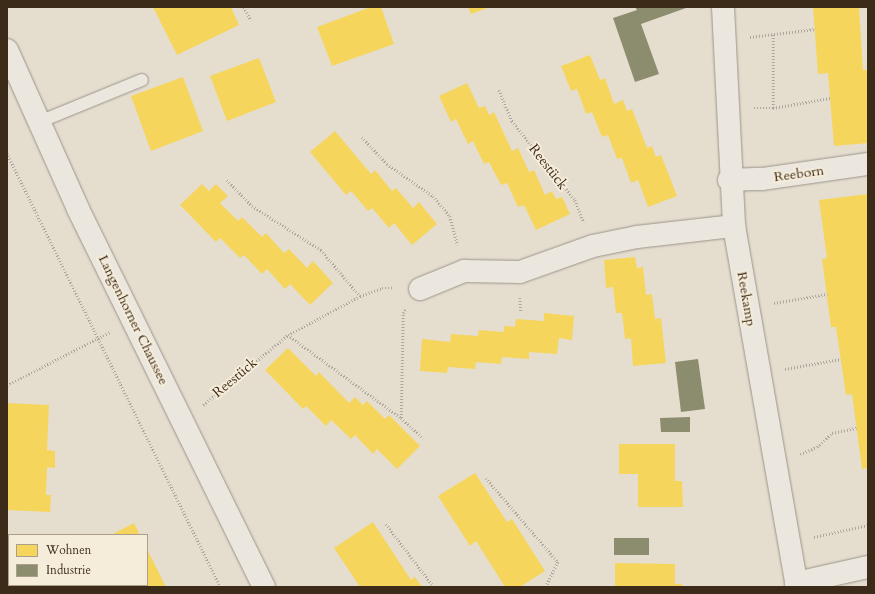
<!DOCTYPE html>
<meta charset="utf-8">
<style>
body{margin:0}
#map{position:relative;width:875px;height:594px;overflow:hidden;background:#e5decf;font-family:Cardo,serif}
div>[style]{position:absolute}
.homes>*{inset:0;background:#f6d55c}
.industry>*{inset:0;background:#8c8c6e}
.path>*{height:2.5px;margin-top:-1.25px;transform-origin:0;background:repeating-linear-gradient(90deg,#aba79f 0 1px,transparent 0 3px)}
.roads{filter:drop-shadow(0 0 1px #9b9489) drop-shadow(0 0 1px #9b9489)}
.service>*{height:12px;margin:-6px;padding:0 6px;transform-origin:6px;border-radius:6px;background:#ebe7df}
.minor>*{height:22px;margin:-11px;padding:0 11px;transform-origin:11px;border-radius:11px;background:#ebe7df}
.secondary>*{height:22px;margin:-11px;padding:0 11px;transform-origin:11px;border-radius:11px;background:#ebe7df}
span{translate:-50% -50%;white-space:nowrap;text-align:center;line-height:1.15;-webkit-text-stroke:4px #f5ecd9;paint-order:stroke}
.street-label{font-size:14px;color:#3d2b19}
.frame{position:absolute;inset:0;border:8px solid #3d2b19;pointer-events:none}
.legend{position:absolute;left:8px;top:534px;width:140px;height:52px;box-sizing:border-box;background:#f5ecd9;border:1px solid #ab9f8c;margin:0;padding:5px 7px;list-style:none;font-size:12px;color:#3d2b19}
.legend li{display:flex;align-items:center;gap:8px;height:20px}
.legend b{width:20px;border:1px solid #ab9f8c}
</style>
<div id="map">
<div class="homes">
<i style="clip-path:polygon(153px 7px,231px 7px,239px 25px,177px 55px)"></i>
<i style="clip-path:polygon(371px 7px,381px 7px,394px 44px,332px 66px,317px 27px)"></i>
<i style="clip-path:polygon(468px 7px,490px 7px,471px 14px)"></i>
<i style="clip-path:polygon(813px 7px,859px 7px,863px 70px,868px 70px,868px 143px,834px 146px,828px 73px,818px 74px)"></i>
<i style="clip-path:polygon(590px 55px,600px 80px,605px 78px,614px 104px,623px 100px,627px 111px,632px 109px,647px 148px,652px 146px,656px 157px,661px 155px,677px 196px,648px 207px,638px 180px,631px 183px,622px 158px,617px 159px,608px 135px,602px 137px,592px 112px,586px 114px,577px 89px,571px 91px,561px 66px)"></i>
<i style="clip-path:polygon(259px 58px,276px 102px,227px 121px,210px 76px)"></i>
<i style="clip-path:polygon(183px 77px,203px 131px,151px 151px,131px 96px)"></i>
<i style="clip-path:polygon(467px 83px,479px 108px,485px 106px,489px 115px,494px 112px,512px 151px,518px 148px,529px 172px,534px 170px,545px 195px,552px 191px,556px 199px,562px 197px,570px 214px,536px 230px,524px 205px,518px 207px,507px 183px,501px 185px,489px 162px,484px 164px,473px 141px,468px 144px,456px 119px,451px 122px,439px 96px)"></i>
<i style="clip-path:polygon(335px 131px,371px 174px,375px 170px,392px 191px,396px 188px,413px 208px,419px 202px,437px 224px,412px 245px,394px 223px,389px 228px,372px 208px,368px 211px,351px 191px,346px 195px,310px 152px)"></i>
<i style="clip-path:polygon(202px 184px,209px 191px,216px 184px,228px 196px,220px 203px,238px 221px,242px 217px,262px 237px,266px 233px,284px 253px,289px 249px,307px 268px,313px 261px,333px 283px,310px 305px,290px 284px,285px 289px,267px 269px,262px 274px,244px 255px,240px 258px,220px 238px,216px 242px,180px 205px)"></i>
<i style="clip-path:polygon(868px 194px,868px 468px,862px 469px,852px 394px,846px 395px,836px 327px,831px 327px,822px 259px,827px 258px,819px 200px)"></i>
<i style="clip-path:polygon(635px 257px,637px 268px,643px 267px,646px 295px,652px 294px,655px 319px,661px 318px,666px 363px,633px 366px,631px 338px,625px 339px,622px 313px,616px 313px,613px 287px,606px 288px,604px 260px)"></i>
<i style="clip-path:polygon(544px 313px,574px 316px,572px 340px,559px 338px,557px 354px,529px 352px,529px 359px,502px 357px,501px 364px,476px 362px,475px 369px,448px 367px,447px 373px,420px 371px,422px 339px,450px 342px,451px 334px,478px 336px,479px 330px,504px 332px,504px 326px,515px 327px,516px 319px,544px 321px)"></i>
<i style="clip-path:polygon(288px 348px,316px 376px,319px 372px,349px 403px,355px 397px,363px 405px,367px 401px,385px 419px,389px 415px,420px 446px,397px 469px,377px 449px,373px 454px,355px 435px,351px 439px,331px 420px,326px 426px,306px 406px,303px 409px,265px 370px)"></i>
<i style="clip-path:polygon(7px 403px,49px 405px,47px 450px,55px 451px,55px 468px,47px 467px,46px 495px,51px 495px,50px 512px,7px 510px)"></i>
<i style="clip-path:polygon(619px 444px,675px 444px,675px 481px,682px 481px,683px 507px,638px 507px,638px 474px,619px 474px)"></i>
<i style="clip-path:polygon(475px 473px,507px 522px,512px 519px,545px 571px,520px 587px,505px 587px,476px 541px,470px 546px,438px 496px)"></i>
<i style="clip-path:polygon(373px 522px,411px 580px,415px 577px,422px 587px,360px 587px,334px 548px)"></i>
<i style="clip-path:polygon(134px 523px,140px 535px,111px 535px)"></i>
<i style="clip-path:polygon(147px 549px,166px 587px,121px 587px,120px 585px,147px 585px)"></i>
<i style="clip-path:polygon(615px 563px,675px 564px,675px 584px,682px 584px,682px 587px,615px 587px)"></i>
</div>
<div class="industry">
<i style="clip-path:polygon(635px 7px,686px 8px,641px 24px,659px 74px,635px 82px,613px 18px,637px 10px)"></i>
<i style="clip-path:polygon(698px 359px,705px 409px,681px 412px,675px 362px)"></i>
<i style="clip-path:polygon(690px 417px,690px 432px,661px 432px,660px 418px)"></i>
<i style="clip-path:polygon(614px 538px,649px 538px,649px 555px,614px 555px)"></i>
</div>
<div class="path">
<i style="left:244px;top:7px;width:15px;rotate:62deg"></i>
<i style="left:750px;top:37px;width:66px;rotate:-6.9deg"></i>
<i style="left:499px;top:90px;width:34px;rotate:67deg"></i>
<i style="left:512px;top:121px;width:101px;rotate:51.4deg"></i>
<i style="left:575px;top:200px;width:24px;rotate:68deg"></i>
<i style="left:754px;top:108px;width:19px"></i>
<i style="left:773px;top:108px;width:58px;rotate:-10deg"></i>
<i style="left:773px;top:108px;width:74px;rotate:-90deg"></i>
<i style="left:362px;top:137px;width:37px;rotate:47deg"></i>
<i style="left:387px;top:164px;width:56px;rotate:34.8deg"></i>
<i style="left:433px;top:196px;width:26px;rotate:50deg"></i>
<i style="left:450px;top:216px;width:30px;rotate:75deg"></i>
<i style="left:7px;top:153px;width:484px;rotate:63.8deg"></i>
<i style="left:227px;top:180px;width:36px;rotate:46deg"></i>
<i style="left:252px;top:206px;width:82px;rotate:32.5deg"></i>
<i style="left:321px;top:250px;width:60px;rotate:49.7deg"></i>
<i style="left:520px;top:298px;width:13px;rotate:86deg"></i>
<i style="left:774px;top:303px;width:54px;rotate:-9.6deg"></i>
<i style="left:288px;top:335px;width:140px;rotate:36.3deg"></i>
<i style="left:401px;top:418px;width:30px;rotate:42deg"></i>
<i style="left:785px;top:369px;width:57px;rotate:-10.1deg"></i>
<i style="left:7px;top:385px;width:116px;rotate:-27.2deg"></i>
<i style="left:203px;top:405px;width:110px;rotate:-39.5deg"></i>
<i style="left:288px;top:335px;width:82px;rotate:-28.4deg"></i>
<i style="left:360px;top:296px;width:23px;rotate:-20deg"></i>
<i style="left:382px;top:288px;width:12px"></i>
<i style="left:401px;top:418px;width:105px;rotate:-88.9deg"></i>
<i style="left:403px;top:313px;width:5px;rotate:-53deg"></i>
<i style="left:800px;top:454px;width:18px;rotate:-22deg"></i>
<i style="left:817px;top:447px;width:21px;rotate:-43deg"></i>
<i style="left:832px;top:433px;width:25px;rotate:-12deg"></i>
<i style="left:486px;top:478px;width:111px;rotate:49.4deg"></i>
<i style="left:558px;top:562px;width:28px;rotate:116deg"></i>
<i style="left:386px;top:524px;width:79px;rotate:52.7deg"></i>
<i style="left:814px;top:537px;width:55px;rotate:-12.5deg"></i>
</div>
<div class="roads">
<div class="service">
<i style="left:39px;top:122px;width:111px;rotate:-22.2deg"></i>
</div>
<div class="minor">
<i style="left:723px;top:7px;width:219px;rotate:87.1deg"></i>
<i style="left:734px;top:226px;width:366px;rotate:80.1deg"></i>
<i style="left:729px;top:180px;width:33px;rotate:-2deg"></i>
<i style="left:762px;top:179px;width:107px;rotate:-8.1deg"></i>
<i style="left:420px;top:289px;width:48px;rotate:-22.2deg"></i>
<i style="left:464px;top:271px;width:56px;rotate:1deg"></i>
<i style="left:520px;top:272px;width:77px;rotate:-19.6deg"></i>
<i style="left:593px;top:246px;width:45px;rotate:-11.6deg"></i>
<i style="left:637px;top:237px;width:98px;rotate:-6.5deg"></i>
<i style="left:796px;top:583px;width:74px;rotate:-12.5deg"></i>
</div>
<div class="secondary">
<i style="left:7px;top:50px;width:174px;rotate:65.9deg"></i>
<i style="left:78px;top:209px;width:421px;rotate:63.8deg"></i>
</div>
</div>
<div class="street-label">
<span style="left:548px;top:167px;rotate:52deg">Reestück</span>
<span style="left:799px;top:174px;rotate:-8deg">Reeborn</span>
<span style="left:746px;top:299px;rotate:80deg">Reekamp</span>
<span style="left:133px;top:320px;rotate:64deg">Langenhorner Chaussee</span>
<span style="left:235px;top:378px;rotate:-40deg">Reestück</span>
</div>
<div class="frame"></div>
<ul class="legend">
<li><b style="height:11px;background:#f6d55c"></b>Wohnen</li>
<li><b style="height:11px;background:#8c8c6e"></b>Industrie</li>
</ul>
</div>
